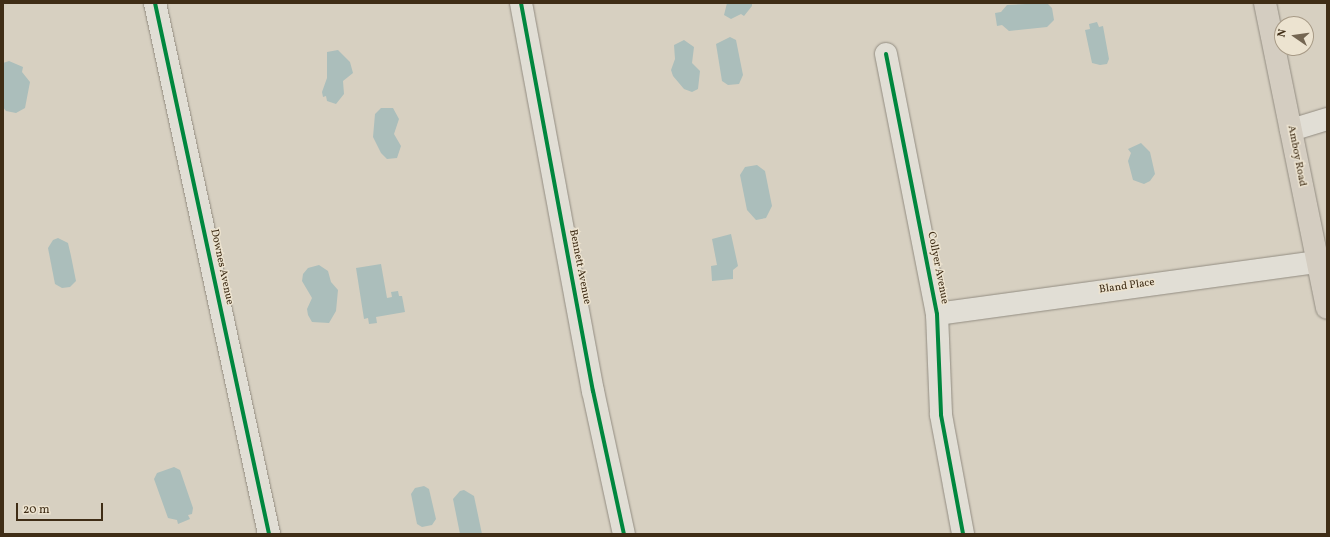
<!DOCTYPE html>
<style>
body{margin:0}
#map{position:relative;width:1330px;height:537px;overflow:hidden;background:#d7d0c1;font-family:Vollkorn,serif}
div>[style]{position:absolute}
.water>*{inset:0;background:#abbebb}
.roads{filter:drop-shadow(0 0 1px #928c81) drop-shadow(0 0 1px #928c81)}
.minor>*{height:22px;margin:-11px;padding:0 11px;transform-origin:11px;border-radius:11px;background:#e1ded5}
.major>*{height:22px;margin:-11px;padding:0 11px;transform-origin:11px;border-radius:11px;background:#d4cdc1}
.cycleway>*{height:4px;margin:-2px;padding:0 2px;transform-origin:2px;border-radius:2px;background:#00873e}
span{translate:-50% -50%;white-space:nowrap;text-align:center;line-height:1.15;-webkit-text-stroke:3px #ece3d0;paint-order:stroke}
.street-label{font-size:11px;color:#3f2d16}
.frame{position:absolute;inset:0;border:4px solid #3f2d16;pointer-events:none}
.north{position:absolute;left:1274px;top:16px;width:40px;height:40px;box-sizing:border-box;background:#ece3d0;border:1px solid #a79a86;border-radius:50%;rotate:283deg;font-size:11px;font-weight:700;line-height:16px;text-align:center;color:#3f2d16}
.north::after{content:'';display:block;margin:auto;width:14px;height:18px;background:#746652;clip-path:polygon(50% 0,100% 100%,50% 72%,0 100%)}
.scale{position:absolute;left:16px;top:503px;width:87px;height:18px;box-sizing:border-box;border:2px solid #3f2d16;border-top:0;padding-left:5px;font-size:12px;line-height:14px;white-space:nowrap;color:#3f2d16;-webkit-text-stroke:3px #ece3d0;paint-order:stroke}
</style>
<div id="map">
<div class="water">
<i style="clip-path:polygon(727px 3px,752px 3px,752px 6px,744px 16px,741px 14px,731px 19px,724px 15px)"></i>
<i style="clip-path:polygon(1047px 3px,1052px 8px,1054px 20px,1047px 27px,1009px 31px,1002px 25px,997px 26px,995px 13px,1001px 12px,1007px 5px)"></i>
<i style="clip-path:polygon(1097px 22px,1099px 27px,1103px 26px,1109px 59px,1107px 64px,1100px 65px,1092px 63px,1085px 30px,1090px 29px,1089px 24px)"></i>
<i style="clip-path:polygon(730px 37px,736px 40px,743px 75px,739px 84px,728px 85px,722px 81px,716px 44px)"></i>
<i style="clip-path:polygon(684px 40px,694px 47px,692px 63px,700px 71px,698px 89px,692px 92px,684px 89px,673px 76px,671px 70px,675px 59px,674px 45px)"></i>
<i style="clip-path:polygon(338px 50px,350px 62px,353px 73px,343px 81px,344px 94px,336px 104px,327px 101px,326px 96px,323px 97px,322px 92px,327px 78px,327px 52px)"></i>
<i style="clip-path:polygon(9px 61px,23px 67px,22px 72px,30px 82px,25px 108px,16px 113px,6px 111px,3px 107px,3px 63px)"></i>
<i style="clip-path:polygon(381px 108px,393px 108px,399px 119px,394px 134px,401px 146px,397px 158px,387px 159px,381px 153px,373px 137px,375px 114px)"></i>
<i style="clip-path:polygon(1141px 143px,1150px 152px,1155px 174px,1150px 181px,1144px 184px,1133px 180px,1128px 161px,1131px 153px,1128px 149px)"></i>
<i style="clip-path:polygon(757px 165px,765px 171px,772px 206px,766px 218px,756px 220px,747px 210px,740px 175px,745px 167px)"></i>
<i style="clip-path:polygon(731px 234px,738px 266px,733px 270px,733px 279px,712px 281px,711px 266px,717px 265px,712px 239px)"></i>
<i style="clip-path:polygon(58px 238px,68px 243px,71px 256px,76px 281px,70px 287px,62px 288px,55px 284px,48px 248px,53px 240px)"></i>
<i style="clip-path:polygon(381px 264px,387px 298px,392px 297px,391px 292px,398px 291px,399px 296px,402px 296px,405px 312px,376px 317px,377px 323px,369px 324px,368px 318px,364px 319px,356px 268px)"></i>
<i style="clip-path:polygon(319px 265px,328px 271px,331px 282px,338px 290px,336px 311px,329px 323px,312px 322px,308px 315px,307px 309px,312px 298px,302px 281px,303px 274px,308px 268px)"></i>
<i style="clip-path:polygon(174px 467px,180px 470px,193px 508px,192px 514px,188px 515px,190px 519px,178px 524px,177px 520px,168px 518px,154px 479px,157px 473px)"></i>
<i style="clip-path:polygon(424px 486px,429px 489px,436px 519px,432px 525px,422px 527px,417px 524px,411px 494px,415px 488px)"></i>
<i style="clip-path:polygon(464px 490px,474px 496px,482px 534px,460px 534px,453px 499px,460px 491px)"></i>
</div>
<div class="roads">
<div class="minor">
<i style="left:155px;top:3px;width:543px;rotate:77.88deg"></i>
<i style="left:521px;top:3px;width:395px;rotate:79.5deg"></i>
<i style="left:593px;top:391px;width:146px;rotate:77.8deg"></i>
<i style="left:886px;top:54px;width:265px;rotate:78.9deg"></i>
<i style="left:937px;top:314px;width:101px;rotate:87.7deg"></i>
<i style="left:941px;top:415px;width:121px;rotate:79.5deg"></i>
<i style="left:1291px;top:130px;width:38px;rotate:-17deg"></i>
<i style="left:937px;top:314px;width:384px;rotate:-7.8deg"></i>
</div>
<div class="major">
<i style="left:1265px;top:3px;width:311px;rotate:78.5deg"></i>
</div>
</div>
<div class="cycleway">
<i style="left:155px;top:3px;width:543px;rotate:77.88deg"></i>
<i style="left:521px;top:3px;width:395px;rotate:79.5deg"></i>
<i style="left:593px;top:391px;width:146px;rotate:77.8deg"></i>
<i style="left:886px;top:54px;width:265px;rotate:78.9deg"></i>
<i style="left:937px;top:314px;width:101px;rotate:87.7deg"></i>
<i style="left:941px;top:415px;width:121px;rotate:79.5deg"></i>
</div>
<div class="street-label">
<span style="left:1296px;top:156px;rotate:79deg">Amboy Road</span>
<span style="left:221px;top:267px;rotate:78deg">Downes Avenue</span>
<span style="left:579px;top:267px;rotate:79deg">Bennett Avenue</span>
<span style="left:937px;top:268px;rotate:79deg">Collyer Avenue</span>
<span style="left:1127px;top:287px;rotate:-8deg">Bland Place</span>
</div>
<div class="frame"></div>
<div class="north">N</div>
<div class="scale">20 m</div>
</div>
